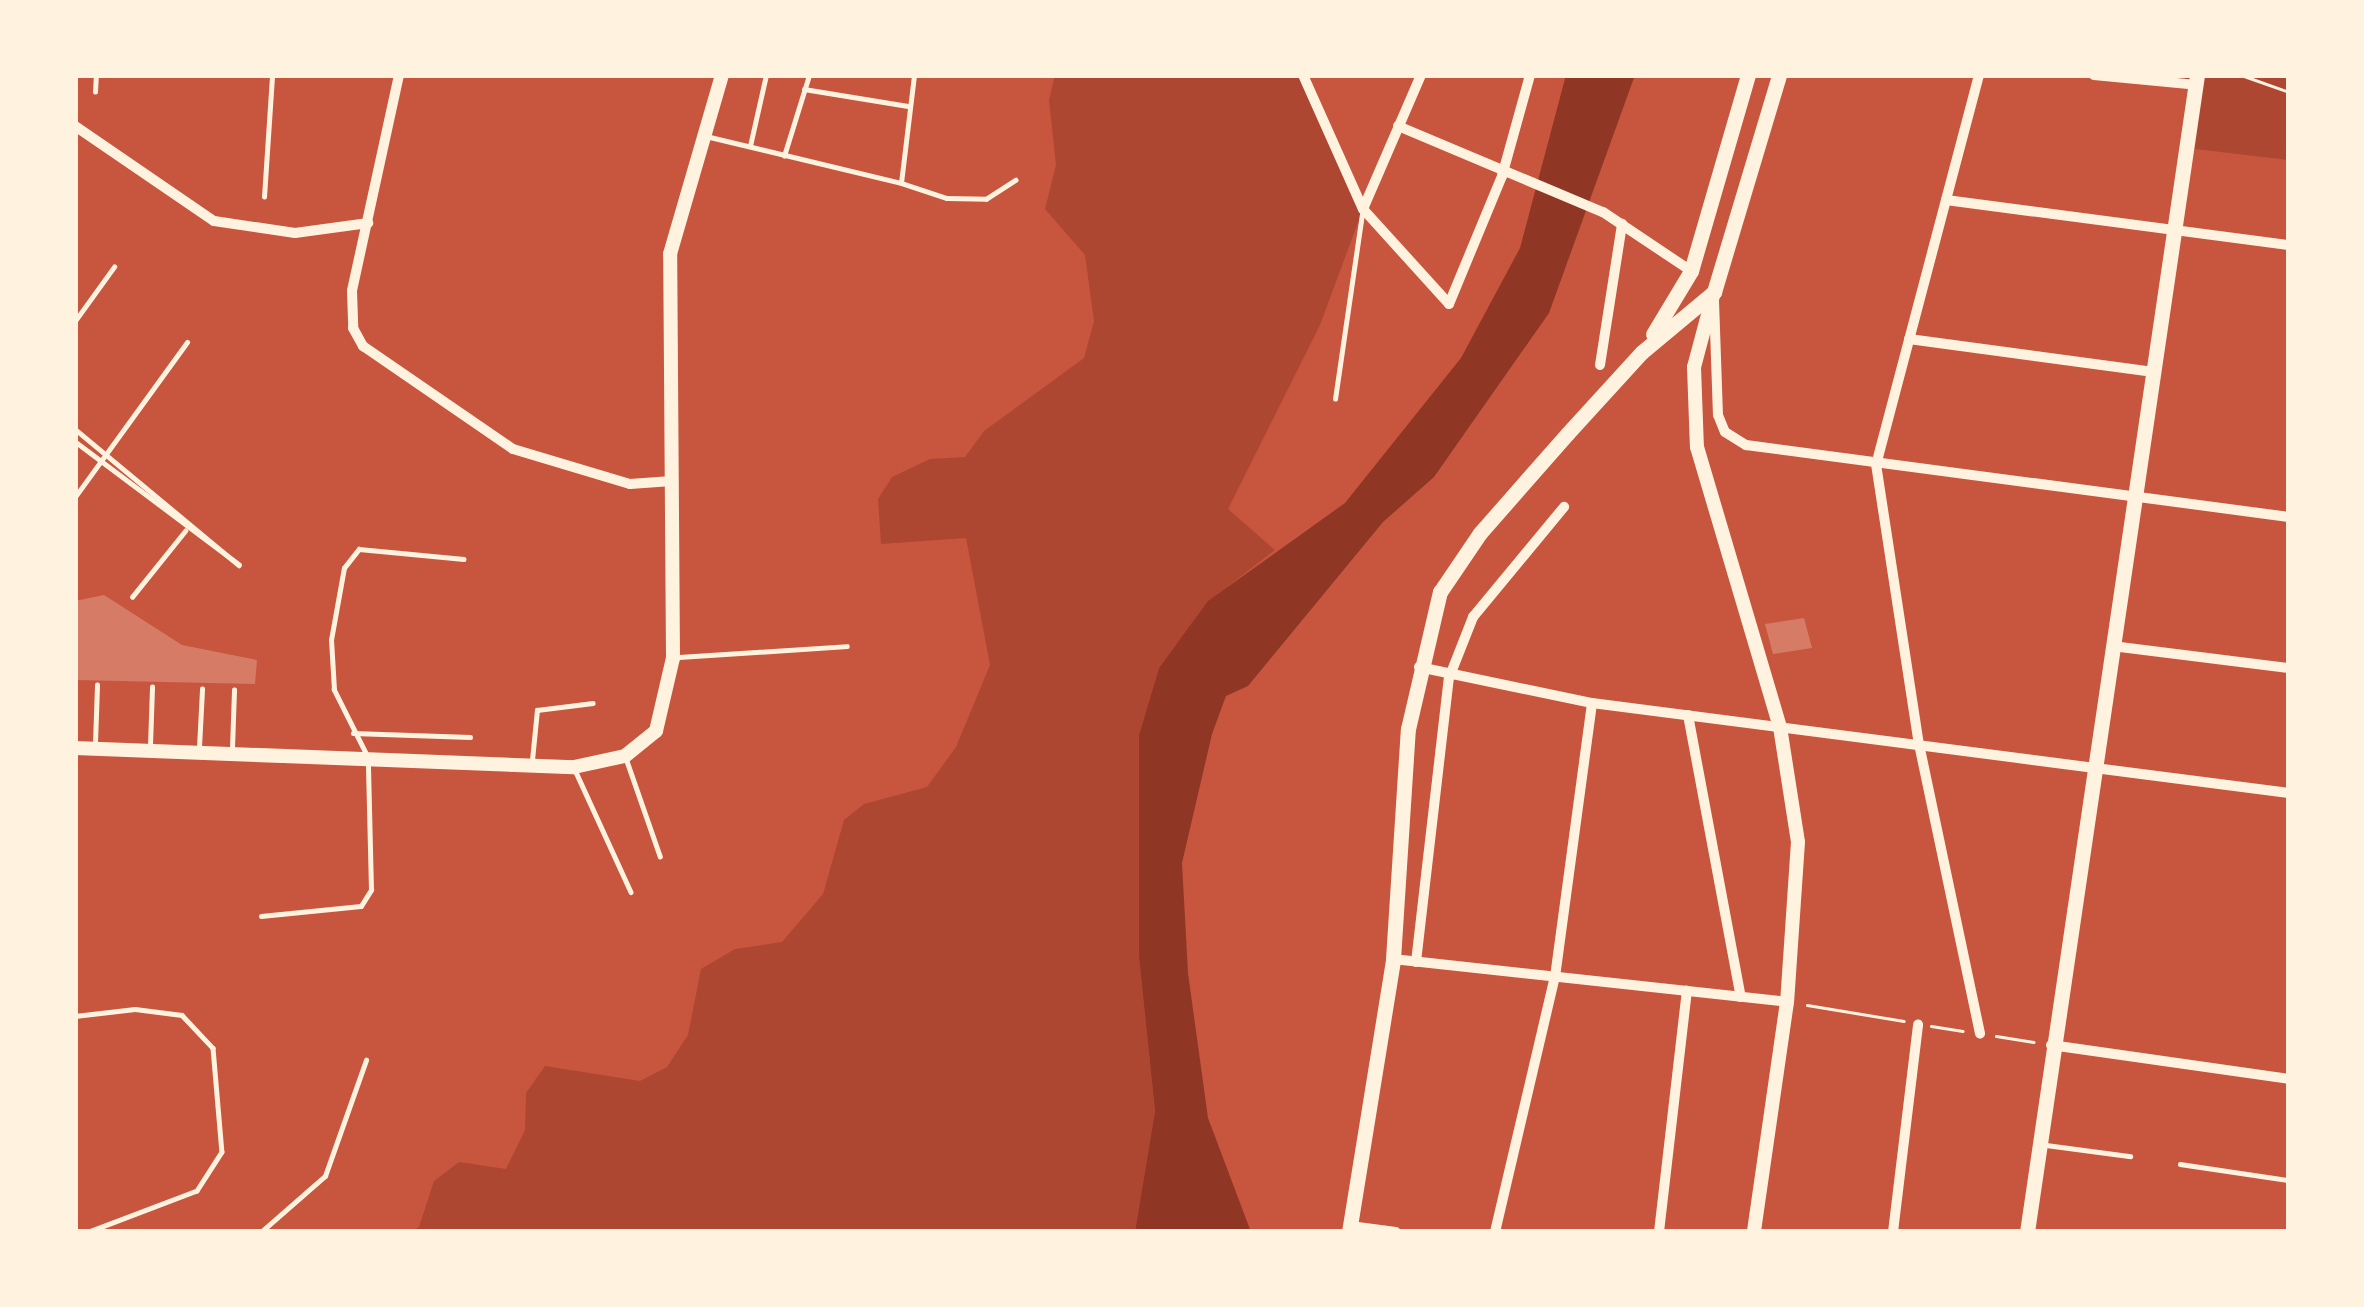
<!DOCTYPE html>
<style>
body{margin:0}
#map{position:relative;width:2364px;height:1307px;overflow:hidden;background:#c8553d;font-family:"Public Sans",sans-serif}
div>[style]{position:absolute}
.green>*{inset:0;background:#ae4732}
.water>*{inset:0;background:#8f3625}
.building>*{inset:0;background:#d67c66}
.path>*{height:3px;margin:-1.5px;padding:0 1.5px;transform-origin:1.5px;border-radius:1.5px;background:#fff3e0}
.service>*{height:4.5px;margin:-2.25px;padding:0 2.25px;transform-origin:2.25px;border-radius:2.25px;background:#fff3e0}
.minor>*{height:10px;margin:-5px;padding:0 5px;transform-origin:5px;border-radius:5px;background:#fff3e0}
.tertiary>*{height:14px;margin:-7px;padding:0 7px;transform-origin:7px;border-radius:7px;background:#fff3e0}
.secondary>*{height:15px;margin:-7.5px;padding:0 7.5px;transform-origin:7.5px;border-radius:7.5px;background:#fff3e0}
span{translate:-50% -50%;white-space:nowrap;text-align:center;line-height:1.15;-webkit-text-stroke:9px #fff3e0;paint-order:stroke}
.frame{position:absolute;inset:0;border:78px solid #fff3e0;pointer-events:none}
</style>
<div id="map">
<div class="green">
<i style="clip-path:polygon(1055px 75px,1303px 75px,1363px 209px,1320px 325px,1228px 509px,1275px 550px,1208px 602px,1159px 668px,1139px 735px,1139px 957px,1155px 1111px,1135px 1232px,410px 1232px,419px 1227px,434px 1181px,459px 1162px,506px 1169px,525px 1130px,526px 1093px,545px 1066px,640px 1081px,667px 1067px,688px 1035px,701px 969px,735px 949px,782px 942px,823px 894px,844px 820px,864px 804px,927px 787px,956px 747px,990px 665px,966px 538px,881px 544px,878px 499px,892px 477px,930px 459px,965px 457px,984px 431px,1084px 358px,1094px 321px,1085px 255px,1045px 209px,1056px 165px,1049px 100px)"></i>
<i style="clip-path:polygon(2094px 75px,2289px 75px,2289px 160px,2187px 148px,2197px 86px)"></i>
</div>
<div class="water">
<i style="clip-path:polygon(1566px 75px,1635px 75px,1549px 313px,1434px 477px,1383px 522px,1248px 686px,1226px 696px,1212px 734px,1182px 863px,1188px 973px,1208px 1118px,1251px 1232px,1135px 1232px,1155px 1111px,1139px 957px,1139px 735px,1159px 668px,1208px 601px,1345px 503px,1461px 358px,1520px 248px)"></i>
</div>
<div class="building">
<i style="clip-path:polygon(104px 595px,182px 645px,257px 660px,255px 684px,75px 680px,75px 601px)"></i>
<i style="clip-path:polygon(1804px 618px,1812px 648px,1773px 654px,1765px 624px)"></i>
</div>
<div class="path">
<i style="left:2241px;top:75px;width:51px;rotate:19.5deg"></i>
<i style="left:1807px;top:1005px;width:98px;rotate:9.4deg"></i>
<i style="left:1931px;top:1026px;width:32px;rotate:9deg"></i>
<i style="left:1996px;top:1036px;width:38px;rotate:9deg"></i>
</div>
<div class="service">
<i style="left:804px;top:89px;width:105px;rotate:9.3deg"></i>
<i style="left:95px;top:92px;width:17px;rotate:-87deg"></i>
<i style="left:710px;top:137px;width:196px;rotate:13.5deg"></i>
<i style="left:901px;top:183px;width:109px;rotate:-83.1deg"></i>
<i style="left:750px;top:146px;width:73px;rotate:-77.3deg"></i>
<i style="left:784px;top:156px;width:85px;rotate:-72.8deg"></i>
<i style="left:901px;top:183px;width:48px;rotate:18.1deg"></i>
<i style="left:947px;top:198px;width:39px;rotate:1deg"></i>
<i style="left:986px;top:199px;width:35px;rotate:-33deg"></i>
<i style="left:264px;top:197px;width:122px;rotate:-86.2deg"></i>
<i style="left:75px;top:321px;width:67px;rotate:-54.2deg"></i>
<i style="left:1335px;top:399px;width:186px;rotate:-81.7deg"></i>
<i style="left:75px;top:429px;width:213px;rotate:39.7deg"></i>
<i style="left:239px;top:565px;width:205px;rotate:-143.1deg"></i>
<i style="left:75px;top:497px;width:191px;rotate:-54.1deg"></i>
<i style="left:132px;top:597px;width:85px;rotate:-51.2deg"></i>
<i style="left:679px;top:657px;width:168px;rotate:-3.7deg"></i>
<i style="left:353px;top:733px;width:117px;rotate:2deg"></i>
<i style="left:95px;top:743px;width:58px;rotate:-88deg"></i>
<i style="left:150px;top:745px;width:58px;rotate:-88deg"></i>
<i style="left:199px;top:747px;width:58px;rotate:-87deg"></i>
<i style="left:232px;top:748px;width:58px;rotate:-88deg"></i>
<i style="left:366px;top:754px;width:72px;rotate:-116.6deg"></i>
<i style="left:334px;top:690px;width:50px;rotate:-93.4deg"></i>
<i style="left:331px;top:640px;width:73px;rotate:-79.8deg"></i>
<i style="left:344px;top:568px;width:24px;rotate:-52deg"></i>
<i style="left:359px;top:549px;width:105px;rotate:5.4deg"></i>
<i style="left:532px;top:760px;width:50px;rotate:-84.3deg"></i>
<i style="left:537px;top:710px;width:56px;rotate:-7.1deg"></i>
<i style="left:627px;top:761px;width:101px;rotate:70.8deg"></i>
<i style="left:576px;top:772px;width:132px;rotate:65.4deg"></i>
<i style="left:261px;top:916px;width:100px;rotate:-5.7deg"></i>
<i style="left:361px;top:906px;width:19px;rotate:-58deg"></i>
<i style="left:371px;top:890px;width:125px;rotate:-91.4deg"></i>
<i style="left:75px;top:1016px;width:60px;rotate:-6.7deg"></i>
<i style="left:135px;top:1009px;width:47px;rotate:7.3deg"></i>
<i style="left:182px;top:1015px;width:45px;rotate:46.8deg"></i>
<i style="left:213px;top:1048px;width:104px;rotate:85.1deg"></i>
<i style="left:222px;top:1152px;width:46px;rotate:122.7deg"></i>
<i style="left:197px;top:1191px;width:116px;rotate:159.2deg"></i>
<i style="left:2046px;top:1145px;width:85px;rotate:7.5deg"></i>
<i style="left:2180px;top:1164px;width:110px;rotate:8.4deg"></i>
<i style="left:261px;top:1232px;width:85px;rotate:-41.2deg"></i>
<i style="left:325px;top:1176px;width:123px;rotate:-70.5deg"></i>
</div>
<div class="minor">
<i style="left:399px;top:75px;width:221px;rotate:102.3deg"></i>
<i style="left:352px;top:291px;width:37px;rotate:88deg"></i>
<i style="left:353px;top:328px;width:21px;rotate:61deg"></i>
<i style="left:363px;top:346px;width:182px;rotate:34.5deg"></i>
<i style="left:513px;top:449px;width:122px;rotate:16.7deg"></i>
<i style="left:630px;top:484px;width:42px;rotate:-4.1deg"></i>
<i style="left:1303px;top:75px;width:147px;rotate:65.9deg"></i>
<i style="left:1363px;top:209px;width:128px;rotate:47.8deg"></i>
<i style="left:1449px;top:304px;width:139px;rotate:-67.5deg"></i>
<i style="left:1502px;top:176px;width:105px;rotate:-74.5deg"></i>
<i style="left:1979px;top:75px;width:402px;rotate:104.8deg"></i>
<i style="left:1876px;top:464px;width:283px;rotate:81.3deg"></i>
<i style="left:1919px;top:744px;width:296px;rotate:78.1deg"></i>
<i style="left:2094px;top:75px;width:103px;rotate:5.5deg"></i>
<i style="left:75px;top:126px;width:168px;rotate:34.4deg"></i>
<i style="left:214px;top:221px;width:82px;rotate:8.4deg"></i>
<i style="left:295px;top:233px;width:74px;rotate:-7.8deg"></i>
<i style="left:1398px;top:126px;width:222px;rotate:22.8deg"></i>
<i style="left:1603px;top:212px;width:106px;rotate:33.8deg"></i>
<i style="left:1946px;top:200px;width:346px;rotate:7.5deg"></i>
<i style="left:1363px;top:209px;width:146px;rotate:-66.6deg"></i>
<i style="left:1714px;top:301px;width:114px;rotate:88deg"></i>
<i style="left:1718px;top:415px;width:18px;rotate:68deg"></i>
<i style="left:1725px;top:432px;width:25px;rotate:32deg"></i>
<i style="left:1746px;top:445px;width:548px;rotate:7.55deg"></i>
<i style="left:1909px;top:339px;width:245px;rotate:7.7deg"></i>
<i style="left:1600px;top:365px;width:143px;rotate:-81.1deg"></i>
<i style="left:2112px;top:646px;width:178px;rotate:7.1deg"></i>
<i style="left:1419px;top:667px;width:177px;rotate:11.8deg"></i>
<i style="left:1592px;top:703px;width:703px;rotate:7.36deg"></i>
<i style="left:1688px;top:715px;width:287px;rotate:79.4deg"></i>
<i style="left:1393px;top:959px;width:396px;rotate:6.2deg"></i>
<i style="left:1416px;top:962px;width:286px;rotate:-83.4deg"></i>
<i style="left:1449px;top:678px;width:66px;rotate:-68.5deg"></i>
<i style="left:1473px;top:617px;width:143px;rotate:-50.4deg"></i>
<i style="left:2051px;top:1045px;width:240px;rotate:8.1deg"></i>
<i style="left:1350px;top:1226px;width:46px;rotate:7.4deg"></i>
<i style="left:1495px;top:1232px;width:262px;rotate:-76.8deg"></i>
<i style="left:1555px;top:977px;width:276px;rotate:-82.3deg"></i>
<i style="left:1659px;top:1232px;width:243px;rotate:-83.4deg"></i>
<i style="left:1893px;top:1232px;width:209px;rotate:-83.1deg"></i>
</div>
<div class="tertiary">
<i style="left:1714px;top:292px;width:78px;rotate:104.9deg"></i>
<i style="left:1694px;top:367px;width:80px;rotate:87.9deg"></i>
<i style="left:1697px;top:447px;width:292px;rotate:73.5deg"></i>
<i style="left:1780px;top:727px;width:116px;rotate:81.1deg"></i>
<i style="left:1798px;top:842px;width:160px;rotate:93.9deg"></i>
<i style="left:1787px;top:1002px;width:232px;rotate:98.2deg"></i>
<i style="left:75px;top:748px;width:499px;rotate:2.2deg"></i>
<i style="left:574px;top:767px;width:52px;rotate:-12.2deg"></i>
<i style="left:625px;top:756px;width:40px;rotate:-39deg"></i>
<i style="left:656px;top:731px;width:75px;rotate:-76.9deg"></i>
<i style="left:673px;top:658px;width:404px;rotate:-90.4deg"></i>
<i style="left:670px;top:254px;width:186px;rotate:-73.8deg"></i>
</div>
<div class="secondary">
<i style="left:1653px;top:334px;width:74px;rotate:-58.9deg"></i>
<i style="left:1691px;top:271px;width:204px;rotate:-73.8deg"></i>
<i style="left:1349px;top:1232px;width:277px;rotate:-80.8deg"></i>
<i style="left:1393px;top:959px;width:230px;rotate:-86.3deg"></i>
<i style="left:1408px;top:729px;width:141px;rotate:-76.9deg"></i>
<i style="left:1440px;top:592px;width:71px;rotate:-55.9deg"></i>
<i style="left:1480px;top:533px;width:132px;rotate:-48.7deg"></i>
<i style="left:1567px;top:434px;width:111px;rotate:-47.6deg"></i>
<i style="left:1642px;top:352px;width:94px;rotate:-39.8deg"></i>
<i style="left:1714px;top:292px;width:227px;rotate:-73.3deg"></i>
<i style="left:2027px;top:1232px;width:1169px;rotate:-81.64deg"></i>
</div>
<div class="frame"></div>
</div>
